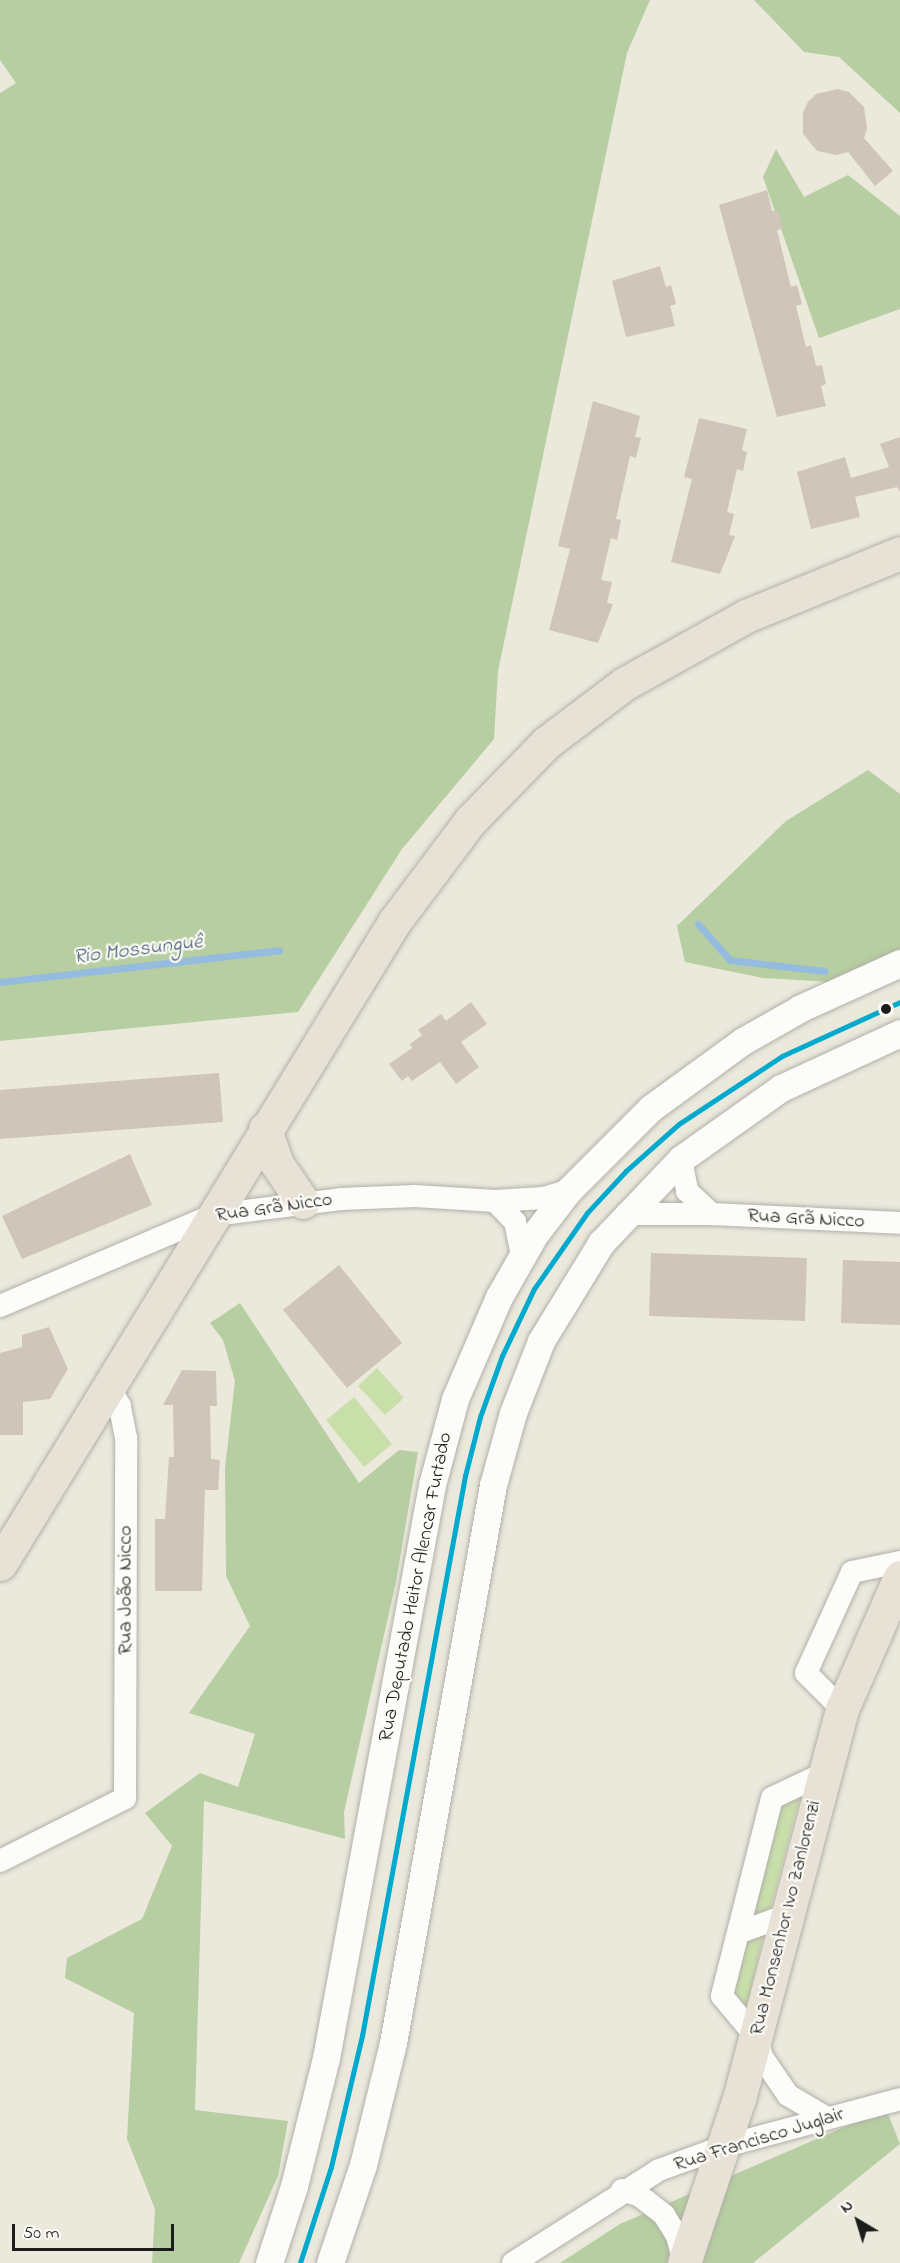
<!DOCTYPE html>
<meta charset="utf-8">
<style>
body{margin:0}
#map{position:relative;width:900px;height:2263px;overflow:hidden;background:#ebe9dc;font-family:"Indie Flower",sans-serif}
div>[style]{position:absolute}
.green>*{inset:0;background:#c9dfaa}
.forest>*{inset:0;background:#b6cea1}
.stream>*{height:7px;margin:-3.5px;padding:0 3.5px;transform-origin:3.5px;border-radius:3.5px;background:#95bcde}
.building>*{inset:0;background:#cfc5ba}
.roads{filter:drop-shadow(0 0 2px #b1b0a8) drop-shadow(0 0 2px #b1b0a8)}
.minor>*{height:22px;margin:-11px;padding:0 11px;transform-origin:11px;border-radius:11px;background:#fcfcfa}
.tertiary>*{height:27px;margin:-13.5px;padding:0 13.5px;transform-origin:13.5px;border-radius:13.5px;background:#fcfcfa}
.primary>*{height:33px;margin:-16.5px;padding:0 16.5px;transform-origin:16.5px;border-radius:16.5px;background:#e8e2d6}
.bus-1>*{height:4.5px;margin:-2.25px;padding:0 2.25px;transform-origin:2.25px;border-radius:2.25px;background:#00a9ce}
.dots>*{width:16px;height:16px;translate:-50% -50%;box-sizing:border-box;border:3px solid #fdfcf7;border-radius:50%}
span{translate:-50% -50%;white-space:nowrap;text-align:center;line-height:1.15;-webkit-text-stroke:4.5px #fdfcf7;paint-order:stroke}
.street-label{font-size:20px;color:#1c1c1c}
.water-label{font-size:21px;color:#425b74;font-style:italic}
.north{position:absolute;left:828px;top:2191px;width:60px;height:60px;-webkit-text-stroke:4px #fdfcf7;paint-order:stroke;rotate:322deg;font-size:16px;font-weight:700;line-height:24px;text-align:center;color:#1c1c1c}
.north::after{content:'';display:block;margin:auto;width:21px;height:27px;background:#1c1c1c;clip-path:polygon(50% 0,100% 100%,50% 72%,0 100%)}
.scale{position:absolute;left:12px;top:2224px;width:162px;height:27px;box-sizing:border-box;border:3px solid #1c1c1c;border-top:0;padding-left:8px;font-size:18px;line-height:21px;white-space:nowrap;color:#1c1c1c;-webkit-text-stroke:4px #fdfcf7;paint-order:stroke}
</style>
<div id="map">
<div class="green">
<i style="clip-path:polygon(377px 1368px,404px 1398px,385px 1415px,358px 1386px)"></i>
<i style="clip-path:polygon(354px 1397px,392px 1444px,364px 1467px,326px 1420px)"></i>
<i style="clip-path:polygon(803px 1786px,770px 1911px,751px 1918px,782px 1796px)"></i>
<i style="clip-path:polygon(764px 1932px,747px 2006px,734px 1993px,747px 1939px)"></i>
</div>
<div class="forest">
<i style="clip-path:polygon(0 0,650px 0,627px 53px,498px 671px,494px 739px,402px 849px,298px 1012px,0 1041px,0 93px,16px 83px,0 60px)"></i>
<i style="clip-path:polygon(754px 0,900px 0,900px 113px,839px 57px,804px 52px)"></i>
<i style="clip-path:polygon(776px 149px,804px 197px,848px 175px,900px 216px,900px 309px,819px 338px,763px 177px)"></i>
<i style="clip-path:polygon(868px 770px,900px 794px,900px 955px,849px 983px,763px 978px,685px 962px,677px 926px,786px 821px)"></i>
<i style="clip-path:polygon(240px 1303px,359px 1483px,399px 1450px,418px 1452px,396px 1582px,344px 1812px,345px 1839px,204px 1801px,195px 2110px,288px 2121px,278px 2176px,239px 2263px,152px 2263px,155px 2209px,127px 2139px,134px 2013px,65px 1978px,67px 1958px,142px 1919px,172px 1846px,145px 1813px,200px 1773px,238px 1787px,255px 1734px,189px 1713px,250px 1626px,226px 1576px,225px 1468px,235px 1381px,223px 1340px,210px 1323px)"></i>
<i style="clip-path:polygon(886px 2109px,900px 2144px,753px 2263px,560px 2263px,620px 2224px)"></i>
</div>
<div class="stream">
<i style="left:698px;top:924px;width:48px;rotate:48.4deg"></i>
<i style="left:730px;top:960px;width:95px;rotate:6.7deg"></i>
<i style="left:0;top:982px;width:281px;rotate:-6.5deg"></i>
</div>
<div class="building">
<i style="clip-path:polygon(838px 89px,849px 92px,864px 107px,867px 128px,864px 138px,893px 171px,875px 186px,848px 152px,837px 155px,817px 151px,803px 134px,803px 112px,808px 102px,816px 94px)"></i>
<i style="clip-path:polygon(767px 190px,772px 211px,778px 210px,783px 229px,777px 230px,791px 287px,797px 285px,802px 304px,796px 306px,806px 347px,811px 345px,816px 366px,822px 365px,826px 384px,821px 386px,826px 406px,777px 417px,719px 205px)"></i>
<i style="clip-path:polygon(660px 266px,666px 287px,671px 285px,676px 304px,670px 306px,675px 326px,626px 337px,612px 281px)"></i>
<i style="clip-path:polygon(593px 401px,640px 416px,635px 437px,641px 438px,636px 458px,630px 456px,616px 519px,621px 520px,617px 540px,611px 538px,601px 580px,612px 582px,607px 603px,613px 604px,598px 643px,549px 630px,570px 549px,558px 546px)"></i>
<i style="clip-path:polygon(699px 418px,747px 429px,742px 450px,747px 452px,743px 471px,737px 469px,727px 512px,734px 514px,729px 535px,735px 536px,720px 574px,671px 562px,692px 479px,684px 477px)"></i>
<i style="clip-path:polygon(900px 437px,900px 492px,897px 487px,855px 497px,860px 517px,811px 529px,797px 472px,845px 457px,851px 478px,889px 467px,880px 444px)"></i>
<i style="clip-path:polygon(471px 1002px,487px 1024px,461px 1042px,479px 1067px,456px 1084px,440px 1062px,412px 1081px,408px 1076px,402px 1081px,389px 1064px,412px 1048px,410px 1044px,422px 1035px,418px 1030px,441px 1014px,446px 1021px)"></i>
<i style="clip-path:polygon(219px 1073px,223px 1122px,0 1139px,0 1090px)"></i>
<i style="clip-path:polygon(130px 1154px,152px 1205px,22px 1259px,2px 1216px)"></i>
<i style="clip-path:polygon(651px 1253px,807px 1258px,805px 1321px,649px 1316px)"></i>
<i style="clip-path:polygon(843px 1260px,900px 1262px,900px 1325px,841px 1323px)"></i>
<i style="clip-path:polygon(339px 1265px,402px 1343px,347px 1388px,283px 1310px)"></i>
<i style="clip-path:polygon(49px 1327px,68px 1369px,50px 1399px,23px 1402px,23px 1435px,0 1435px,0 1353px,22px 1347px,22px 1335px)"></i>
<i style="clip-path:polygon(182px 1370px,216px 1371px,217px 1406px,210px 1406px,211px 1459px,220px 1460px,218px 1490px,205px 1490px,202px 1591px,155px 1591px,155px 1519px,165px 1519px,169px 1457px,174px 1457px,173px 1405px,163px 1405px)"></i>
</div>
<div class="roads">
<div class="minor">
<i style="left:681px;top:1159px;width:33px;rotate:79deg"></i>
<i style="left:687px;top:1191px;width:34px;rotate:43deg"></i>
<i style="left:495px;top:1201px;width:29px;rotate:46deg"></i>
<i style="left:515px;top:1222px;width:34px;rotate:78deg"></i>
<i style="left:626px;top:1214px;width:86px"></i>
<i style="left:712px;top:1214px;width:188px;rotate:2.7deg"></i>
<i style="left:0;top:1306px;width:232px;rotate:-23.1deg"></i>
<i style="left:213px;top:1215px;width:129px;rotate:-7.1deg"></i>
<i style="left:341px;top:1199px;width:74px;rotate:-2.3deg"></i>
<i style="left:415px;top:1196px;width:80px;rotate:3.6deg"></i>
<i style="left:495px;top:1201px;width:48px;rotate:-3.6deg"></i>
<i style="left:543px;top:1198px;width:26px;rotate:-16deg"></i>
<i style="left:842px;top:1709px;width:51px;rotate:-135deg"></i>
<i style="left:806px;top:1673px;width:111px;rotate:-65.5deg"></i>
<i style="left:852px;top:1572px;width:49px;rotate:-11.8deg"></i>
<i style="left:823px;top:1774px;width:56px;rotate:154.8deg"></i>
<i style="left:772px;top:1798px;width:204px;rotate:104.2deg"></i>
<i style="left:722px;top:1996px;width:55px;rotate:50.2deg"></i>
<i style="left:757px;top:2038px;width:20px;rotate:75deg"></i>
<i style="left:762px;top:2057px;width:46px;rotate:55.6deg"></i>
<i style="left:788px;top:2095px;width:45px;rotate:30.5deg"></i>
<i style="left:0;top:1861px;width:140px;rotate:-26.7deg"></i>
<i style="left:125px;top:1798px;width:360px;rotate:-89.8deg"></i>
<i style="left:126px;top:1438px;width:33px;rotate:-101deg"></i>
<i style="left:120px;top:1406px;width:22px;rotate:-120deg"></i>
<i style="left:738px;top:1933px;width:52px;rotate:-20.2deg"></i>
<i style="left:622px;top:2190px;width:19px;rotate:18deg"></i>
<i style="left:640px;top:2196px;width:31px;rotate:38deg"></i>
<i style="left:664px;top:2215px;width:25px;rotate:58deg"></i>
<i style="left:677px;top:2236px;width:28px;rotate:75deg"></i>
<i style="left:513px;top:2263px;width:173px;rotate:-32.5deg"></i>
<i style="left:659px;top:2170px;width:70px;rotate:-20deg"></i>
<i style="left:725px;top:2146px;width:181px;rotate:-15deg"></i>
</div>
<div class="tertiary">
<i style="left:269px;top:2263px;width:81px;rotate:-72deg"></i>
<i style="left:294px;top:2186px;width:132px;rotate:-76deg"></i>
<i style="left:326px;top:2058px;width:583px;rotate:-79.52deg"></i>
<i style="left:432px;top:1485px;width:89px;rotate:-75deg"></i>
<i style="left:455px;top:1399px;width:111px;rotate:-66.7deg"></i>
<i style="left:499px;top:1297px;width:73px;rotate:-60.3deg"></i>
<i style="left:535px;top:1234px;width:54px;rotate:-52.5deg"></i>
<i style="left:568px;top:1191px;width:117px;rotate:-45deg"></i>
<i style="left:651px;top:1108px;width:114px;rotate:-36.1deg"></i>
<i style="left:743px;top:1041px;width:67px;rotate:-29.6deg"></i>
<i style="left:801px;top:1008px;width:109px;rotate:-24.4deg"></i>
<i style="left:330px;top:2263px;width:103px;rotate:-71.4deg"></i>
<i style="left:363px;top:2165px;width:126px;rotate:-76.2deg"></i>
<i style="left:393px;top:2043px;width:567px;rotate:-79.84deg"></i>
<i style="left:493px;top:1485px;width:75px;rotate:-74.5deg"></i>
<i style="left:513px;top:1413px;width:77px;rotate:-68.7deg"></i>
<i style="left:541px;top:1341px;width:115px;rotate:-58.5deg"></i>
<i style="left:601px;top:1243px;width:116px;rotate:-46.4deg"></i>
<i style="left:681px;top:1159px;width:123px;rotate:-35.4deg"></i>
<i style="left:781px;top:1088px;width:131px;rotate:-24.8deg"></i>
</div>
<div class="primary">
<i style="left:265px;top:1129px;width:37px;rotate:71deg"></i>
<i style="left:277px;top:1164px;width:46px;rotate:55.6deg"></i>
<i style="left:0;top:1564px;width:755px;rotate:-58.44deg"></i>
<i style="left:395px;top:921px;width:125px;rotate:-53.1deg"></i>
<i style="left:470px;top:821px;width:109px;rotate:-45.7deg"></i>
<i style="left:546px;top:743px;width:98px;rotate:-37.1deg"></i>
<i style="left:624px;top:684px;width:140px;rotate:-29.1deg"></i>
<i style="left:746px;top:616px;width:166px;rotate:-22.2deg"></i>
<i style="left:684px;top:2263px;width:173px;rotate:-71.5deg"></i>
<i style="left:739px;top:2099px;width:403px;rotate:-75.2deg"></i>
<i style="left:842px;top:1709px;width:144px;rotate:-66.3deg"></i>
</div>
</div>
<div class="bus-1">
<i style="left:300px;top:2263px;width:101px;rotate:-72.1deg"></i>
<i style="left:331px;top:2167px;width:135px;rotate:-76.7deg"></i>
<i style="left:362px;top:2036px;width:569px;rotate:-79.58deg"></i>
<i style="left:465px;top:1476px;width:61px;rotate:-75.7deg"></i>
<i style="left:480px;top:1417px;width:65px;rotate:-70.2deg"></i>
<i style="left:502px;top:1356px;width:74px;rotate:-64.5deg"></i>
<i style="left:534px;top:1289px;width:93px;rotate:-55.1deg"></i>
<i style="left:587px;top:1213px;width:57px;rotate:-47.1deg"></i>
<i style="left:626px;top:1171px;width:71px;rotate:-41.6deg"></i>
<i style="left:679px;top:1124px;width:123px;rotate:-33.4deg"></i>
<i style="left:782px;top:1056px;width:130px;rotate:-24.6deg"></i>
</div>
<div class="dots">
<i style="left:886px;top:1009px;background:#1c1c1c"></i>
</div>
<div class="street-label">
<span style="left:274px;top:1208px;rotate:-8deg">Rua Grã Nicco</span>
<span style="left:806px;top:1219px;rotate:3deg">Rua Grã Nicco</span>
<span style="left:416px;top:1587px;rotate:-79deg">Rua Deputado Heitor Alencar Furtado</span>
<span style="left:126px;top:1590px;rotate:-90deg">Rua João Nicco</span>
<span style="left:786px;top:1918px;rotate:-76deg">Rua Monsenhor Ivo Zanlorenzi</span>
<span style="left:759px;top:2140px;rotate:-17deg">Rua Francisco Juglair</span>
</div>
<div class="water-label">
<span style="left:138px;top:950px;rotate:-7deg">Rio Mossunguê</span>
</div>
<div class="north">N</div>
<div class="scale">50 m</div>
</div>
